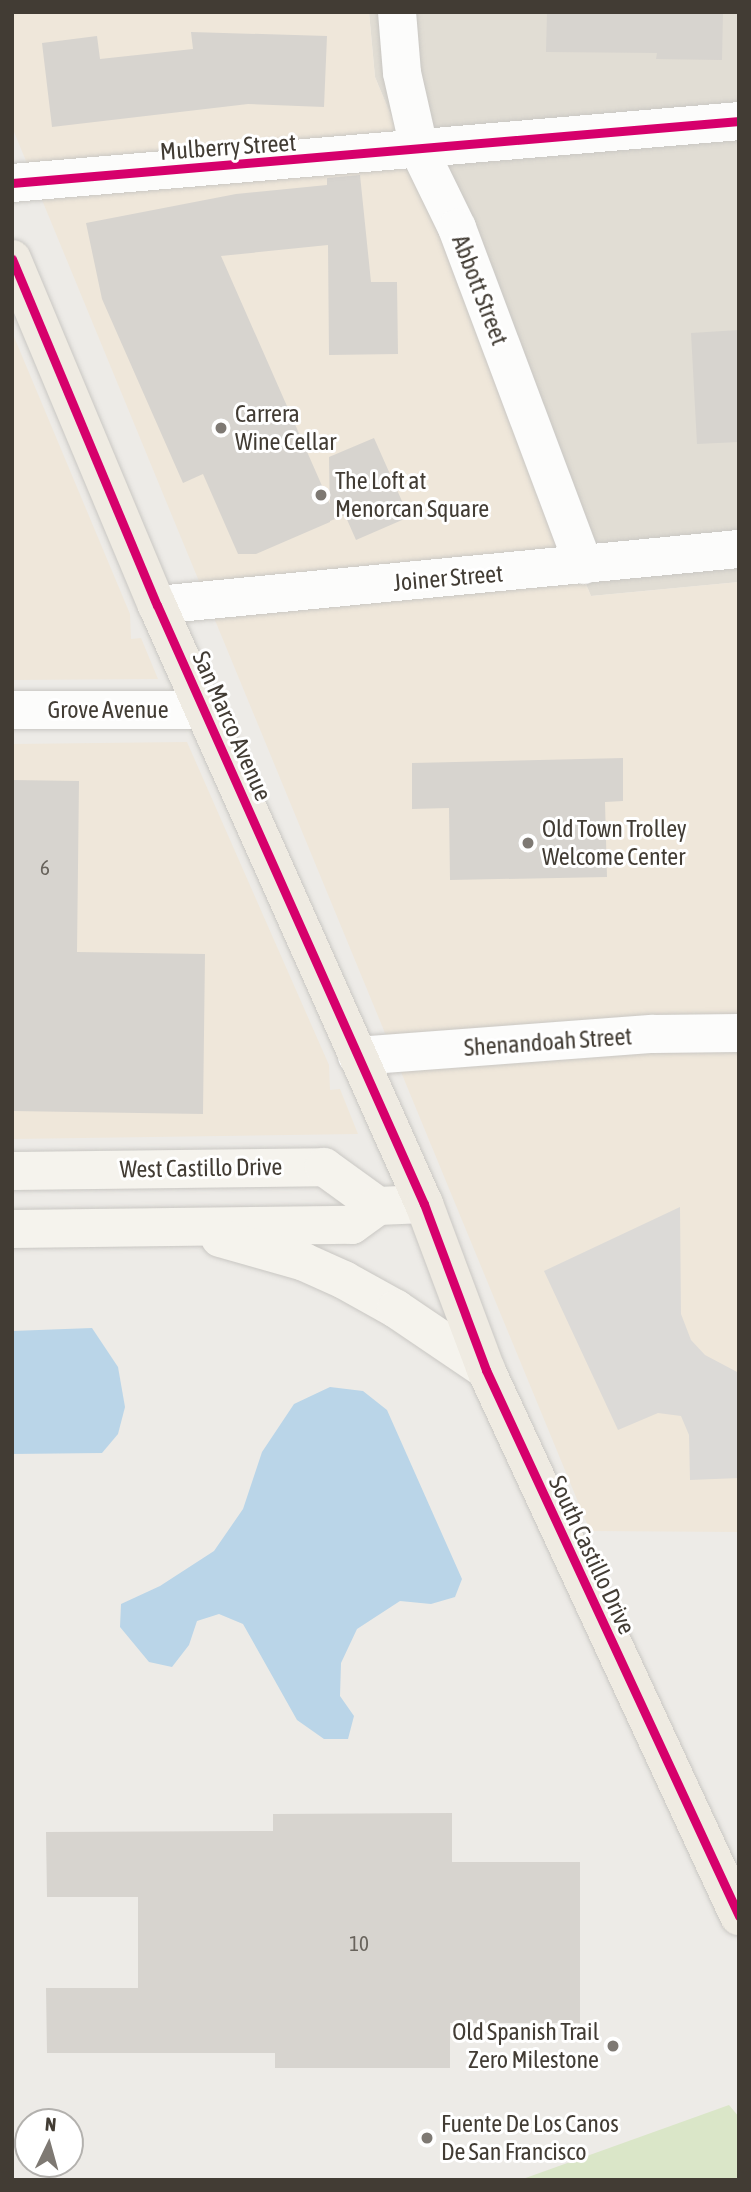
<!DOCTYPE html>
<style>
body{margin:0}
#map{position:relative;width:751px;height:2192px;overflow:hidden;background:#edebe7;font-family:"Asap Condensed",sans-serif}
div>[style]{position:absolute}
.residential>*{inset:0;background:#e1ddd4}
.commercial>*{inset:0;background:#efe7da}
.green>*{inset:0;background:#dae6c8}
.parking>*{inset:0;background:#dcdad7}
.water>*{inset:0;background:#bad5e8}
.building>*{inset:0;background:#d7d4cf}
.roads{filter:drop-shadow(0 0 2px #c9c7c3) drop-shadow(0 0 2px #c9c7c3)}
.street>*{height:38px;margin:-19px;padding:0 19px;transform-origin:19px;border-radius:19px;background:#fcfcfb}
.secondary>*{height:38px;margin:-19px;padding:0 19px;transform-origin:19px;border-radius:19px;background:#f5f3ed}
.primary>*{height:38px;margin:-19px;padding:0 19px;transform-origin:19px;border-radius:19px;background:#efebe2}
.cycleway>*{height:9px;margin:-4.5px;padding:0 4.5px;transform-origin:4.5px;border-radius:4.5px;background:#d6006c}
.dots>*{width:19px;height:19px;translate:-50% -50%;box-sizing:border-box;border:4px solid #fff;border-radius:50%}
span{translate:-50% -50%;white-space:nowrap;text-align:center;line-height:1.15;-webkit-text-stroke:6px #fff;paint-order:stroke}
.number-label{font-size:21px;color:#68635c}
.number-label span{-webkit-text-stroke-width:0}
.street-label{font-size:24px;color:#423c34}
.poi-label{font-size:24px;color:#423c34}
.left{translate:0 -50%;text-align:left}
.right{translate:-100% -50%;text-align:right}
.frame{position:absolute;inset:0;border:14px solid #423c34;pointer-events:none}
.north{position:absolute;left:14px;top:2108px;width:70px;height:70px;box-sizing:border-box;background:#fff;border:2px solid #b3b1ae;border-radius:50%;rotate:5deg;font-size:19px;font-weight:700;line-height:28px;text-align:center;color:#423c34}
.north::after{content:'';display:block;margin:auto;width:24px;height:32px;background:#7e7973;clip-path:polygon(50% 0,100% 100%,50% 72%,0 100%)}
</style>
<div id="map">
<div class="residential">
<i style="clip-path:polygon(369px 12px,739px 12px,739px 582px,591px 596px,375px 77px)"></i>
</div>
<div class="commercial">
<i style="clip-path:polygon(12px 12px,369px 12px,375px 77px,591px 596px,739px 582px,739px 1532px,590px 1531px,12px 127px)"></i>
<i style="clip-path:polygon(12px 332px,130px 614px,131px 639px,141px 638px,158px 679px,12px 680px)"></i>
<i style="clip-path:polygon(187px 742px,329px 1065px,330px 1090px,340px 1089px,358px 1134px,12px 1139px,12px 744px)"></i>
</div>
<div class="green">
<i style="clip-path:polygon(729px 2105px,739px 2117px,739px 2180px,520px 2180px)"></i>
</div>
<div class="parking">
<i style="clip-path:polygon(680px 1207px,681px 1314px,691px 1340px,705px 1355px,739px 1373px,739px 1478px,690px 1480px,689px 1435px,681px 1416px,658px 1413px,618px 1430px,544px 1271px)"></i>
</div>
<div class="water">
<i style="clip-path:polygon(92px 1328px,118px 1367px,125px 1407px,118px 1434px,102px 1453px,12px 1454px,12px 1331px)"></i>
<i style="clip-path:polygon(330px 1387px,363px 1391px,387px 1410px,462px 1579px,455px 1597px,431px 1604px,400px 1601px,357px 1629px,341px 1663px,340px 1696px,354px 1716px,348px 1739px,324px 1739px,297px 1720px,243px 1624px,219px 1614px,197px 1621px,189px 1645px,172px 1667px,149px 1662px,120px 1627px,121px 1604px,160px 1586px,214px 1551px,243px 1509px,262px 1452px,294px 1404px)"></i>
</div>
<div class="building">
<i style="clip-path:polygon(547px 12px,723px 12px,722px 60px,656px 59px,657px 53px,546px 52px)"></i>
<i style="clip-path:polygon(191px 32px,327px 36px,324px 107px,248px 104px,52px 127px,42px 43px,97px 36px,100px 59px,193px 49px)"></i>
<i style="clip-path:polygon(360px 175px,371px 282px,397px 282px,398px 354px,329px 355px,328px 245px,221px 256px,330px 504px,330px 522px,256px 554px,238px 554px,203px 474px,183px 483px,102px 299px,86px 223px,236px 194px,327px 185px,327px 178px)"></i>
<i style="clip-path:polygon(739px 330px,739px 442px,697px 444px,691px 333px)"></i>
<i style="clip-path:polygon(374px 438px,409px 517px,356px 540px,345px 515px,330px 521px,329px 457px)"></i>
<i style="clip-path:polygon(623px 758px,623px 801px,605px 802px,607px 877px,450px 880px,449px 808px,412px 809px,412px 763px)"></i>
<i style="clip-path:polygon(12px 780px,79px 781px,77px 952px,205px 954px,203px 1114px,12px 1111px)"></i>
<i style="clip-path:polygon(452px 1813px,452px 1862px,580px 1862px,580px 2023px,450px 2023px,450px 2068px,275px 2068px,275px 2053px,47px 2053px,46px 1988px,138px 1988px,138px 1897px,47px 1897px,46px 1832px,273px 1831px,273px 1814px)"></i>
</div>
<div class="roads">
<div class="street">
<i style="left:397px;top:12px;width:61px;rotate:85.3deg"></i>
<i style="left:402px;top:73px;width:81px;rotate:77.2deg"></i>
<i style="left:420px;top:152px;width:85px;rotate:64deg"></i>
<i style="left:457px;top:228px;width:360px;rotate:69.4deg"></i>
<i style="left:12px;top:183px;width:730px;rotate:-4.87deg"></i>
<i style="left:157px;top:605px;width:585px;rotate:-5.5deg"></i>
<i style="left:12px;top:710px;width:192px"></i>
<i style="left:357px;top:1056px;width:297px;rotate:-4.3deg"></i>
<i style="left:653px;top:1034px;width:86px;rotate:-0.7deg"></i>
</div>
<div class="secondary">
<i style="left:12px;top:1171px;width:312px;rotate:-0.7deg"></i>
<i style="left:324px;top:1167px;width:67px;rotate:35.8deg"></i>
<i style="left:12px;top:1229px;width:340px;rotate:-0.7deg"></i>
<i style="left:352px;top:1225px;width:32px;rotate:-36deg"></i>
<i style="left:378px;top:1206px;width:46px;rotate:-2.5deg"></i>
<i style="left:220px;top:1238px;width:87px;rotate:15.9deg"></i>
<i style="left:304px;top:1262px;width:44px;rotate:24.2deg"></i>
<i style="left:344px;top:1280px;width:60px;rotate:29.1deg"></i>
<i style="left:396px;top:1309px;width:109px;rotate:34.1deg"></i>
</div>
<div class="primary">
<i style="left:12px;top:259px;width:375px;rotate:67.3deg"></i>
<i style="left:157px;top:605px;width:656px;rotate:65.98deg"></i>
<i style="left:424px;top:1204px;width:177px;rotate:69.5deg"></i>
<i style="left:486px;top:1370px;width:602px;rotate:65.14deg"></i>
</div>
</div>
<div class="cycleway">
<i style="left:12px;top:183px;width:730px;rotate:-4.87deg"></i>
<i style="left:12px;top:259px;width:375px;rotate:67.3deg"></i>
<i style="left:157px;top:605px;width:656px;rotate:65.98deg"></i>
<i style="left:424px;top:1204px;width:177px;rotate:69.5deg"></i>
<i style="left:486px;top:1370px;width:602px;rotate:65.14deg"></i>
</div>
<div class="dots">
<i style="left:221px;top:428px;background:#7e7973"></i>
<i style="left:321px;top:495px;background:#7e7973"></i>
<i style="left:528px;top:843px;background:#7e7973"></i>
<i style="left:613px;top:2046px;background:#7e7973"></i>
<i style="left:427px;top:2138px;background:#7e7973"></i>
</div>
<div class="number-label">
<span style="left:45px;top:867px">6</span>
<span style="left:359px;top:1943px">10</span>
</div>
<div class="street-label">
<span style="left:228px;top:147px;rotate:-4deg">Mulberry Street</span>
<span style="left:480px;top:290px;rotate:69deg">Abbott Street</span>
<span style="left:448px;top:578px;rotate:-5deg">Joiner Street</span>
<span style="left:108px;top:710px">Grove Avenue</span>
<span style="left:232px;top:726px;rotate:66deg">San Marco Avenue</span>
<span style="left:548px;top:1042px;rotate:-4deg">Shenandoah Street</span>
<span style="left:201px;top:1168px;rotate:-1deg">West Castillo Drive</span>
<span style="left:592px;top:1555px;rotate:65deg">South Castillo Drive</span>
</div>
<div class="poi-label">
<span class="left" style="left:235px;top:428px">Carrera<br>Wine Cellar</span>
<span class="left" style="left:335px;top:495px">The Loft at<br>Menorcan Square</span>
<span class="left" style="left:542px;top:843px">Old Town Trolley<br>Welcome Center</span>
<span class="right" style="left:599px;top:2046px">Old Spanish Trail<br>Zero Milestone</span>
<span class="left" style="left:441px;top:2138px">Fuente De Los Canos<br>De San Francisco</span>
</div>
<div class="frame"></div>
<div class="north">N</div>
</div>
